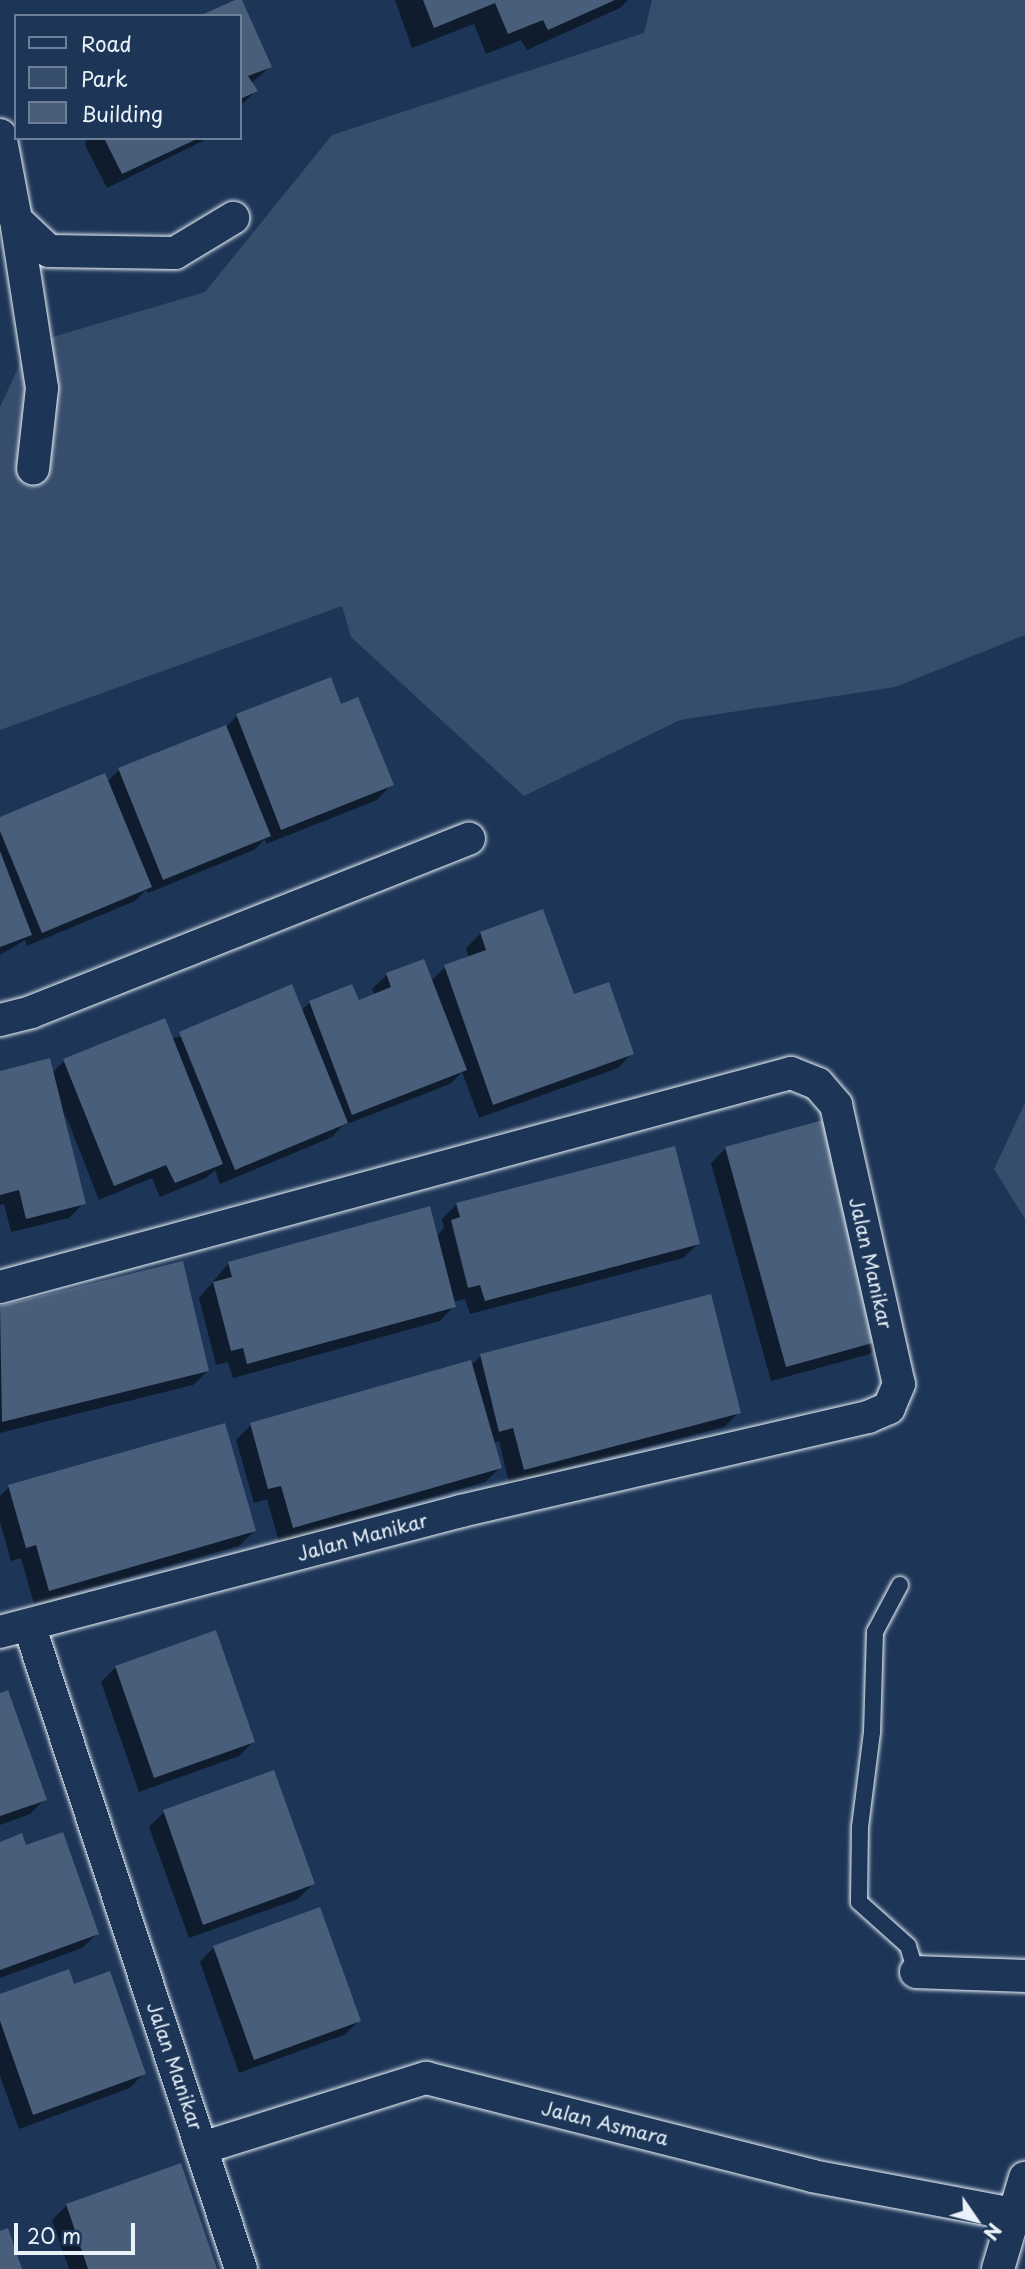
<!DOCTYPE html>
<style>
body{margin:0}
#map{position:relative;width:1025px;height:2269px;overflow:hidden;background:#1d3557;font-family:"Playpen Sans",sans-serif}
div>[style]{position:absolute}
.green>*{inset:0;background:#374d6c}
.shadow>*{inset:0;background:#0007}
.building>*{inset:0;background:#495e7a}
.roads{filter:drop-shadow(0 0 2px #e8f1f8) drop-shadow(0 0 2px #e8f1f8)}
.service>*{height:16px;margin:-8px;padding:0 8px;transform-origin:8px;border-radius:8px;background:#1d3557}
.minor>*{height:32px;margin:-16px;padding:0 16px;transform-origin:16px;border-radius:16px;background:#1d3557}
span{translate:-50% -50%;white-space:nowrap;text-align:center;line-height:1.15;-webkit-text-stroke:5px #1d3557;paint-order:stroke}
.street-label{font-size:19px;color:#e8f1f8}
.legend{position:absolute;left:14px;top:14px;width:228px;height:126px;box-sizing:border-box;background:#1d3557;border:2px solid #6e8097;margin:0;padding:9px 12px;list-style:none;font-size:21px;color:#e8f1f8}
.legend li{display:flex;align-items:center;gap:14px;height:35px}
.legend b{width:35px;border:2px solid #6e8097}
.north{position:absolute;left:941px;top:2185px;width:70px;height:70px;-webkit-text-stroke:5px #1d3557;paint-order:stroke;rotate:125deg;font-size:19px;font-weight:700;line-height:28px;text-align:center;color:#e8f1f8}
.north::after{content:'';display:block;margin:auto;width:24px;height:32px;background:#e8f1f8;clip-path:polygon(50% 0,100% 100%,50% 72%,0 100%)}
.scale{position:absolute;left:14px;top:2223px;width:121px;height:32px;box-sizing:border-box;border:4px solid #e8f1f8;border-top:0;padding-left:9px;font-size:21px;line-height:24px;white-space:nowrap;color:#e8f1f8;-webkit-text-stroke:5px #1d3557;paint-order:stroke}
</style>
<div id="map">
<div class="green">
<i style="clip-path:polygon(652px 0,1025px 0,1025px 635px,895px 687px,680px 720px,524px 796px,351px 637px,342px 606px,0 730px,0 407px,29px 344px,205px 292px,332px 135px,644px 33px)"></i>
<i style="clip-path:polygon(1025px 1103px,1025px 1219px,994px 1169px)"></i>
</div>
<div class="shadow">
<i style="clip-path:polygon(240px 0,270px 67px,251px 83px,256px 91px,240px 106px)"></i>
<i style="clip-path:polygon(395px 0,628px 0,620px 8px,527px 50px,521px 40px,486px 54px,474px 24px,412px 48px)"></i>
<i style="clip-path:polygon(87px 138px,209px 138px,107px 188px,85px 145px)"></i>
<i style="clip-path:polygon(340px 706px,391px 785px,377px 800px,266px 844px,265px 839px,254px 850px,148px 893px,146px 890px,135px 901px,27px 946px,25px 940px,0 955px,0 819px,107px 782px,119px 770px,226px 727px,237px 716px)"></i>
<i style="clip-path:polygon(481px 933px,573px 997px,632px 1053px,618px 1068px,479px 1118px,462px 1072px,450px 1084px,342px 1126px,332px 1137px,220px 1184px,215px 1170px,206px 1178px,160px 1197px,152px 1178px,99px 1200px,64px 1111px,84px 1203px,69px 1218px,11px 1232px,4px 1204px,0 1205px,0 1072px,52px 1073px,64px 1061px,301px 1011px,310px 1002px,358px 1002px,375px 996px,372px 989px,387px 975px,431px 981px,445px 967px,469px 958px,466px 948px)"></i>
<i style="clip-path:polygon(726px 1148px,885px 1339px,870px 1354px,771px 1381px,711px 1163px)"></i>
<i style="clip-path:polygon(457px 1204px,698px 1244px,683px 1258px,470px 1314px,465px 1299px,453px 1302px,454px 1306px,440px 1321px,233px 1378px,228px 1362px,216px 1365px,199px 1298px,229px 1263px,436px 1237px,444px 1228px,442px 1219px)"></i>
<i style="clip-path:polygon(182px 1263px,208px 1371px,193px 1385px,0 1433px,0 1307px)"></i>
<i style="clip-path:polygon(710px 1296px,739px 1412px,724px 1427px,509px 1483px,499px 1441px,493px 1443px,500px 1468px,485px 1482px,279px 1542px,267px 1499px,254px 1503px,236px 1440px,251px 1425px,471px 1366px,480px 1356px)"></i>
<i style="clip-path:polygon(9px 1487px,254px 1531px,239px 1546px,34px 1604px,21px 1558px,11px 1561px,0 1522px,0 1496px)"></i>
<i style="clip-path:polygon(116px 1667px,253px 1742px,239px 1756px,139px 1792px,101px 1682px)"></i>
<i style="clip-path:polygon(0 1695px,45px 1799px,30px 1814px,0 1825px)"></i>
<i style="clip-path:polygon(273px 1772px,313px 1884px,298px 1899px,189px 1938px,149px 1827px,164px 1812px)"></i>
<i style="clip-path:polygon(0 1843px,25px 1847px,97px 1934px,82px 1948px,0 1978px)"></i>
<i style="clip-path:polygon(214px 1947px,359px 2021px,344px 2035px,239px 2073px,200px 1962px)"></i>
<i style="clip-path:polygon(73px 1986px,144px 2073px,130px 2088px,19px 2129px,0 2076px,0 1996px)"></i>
<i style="clip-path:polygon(67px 2205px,215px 2269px,69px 2269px,52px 2220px)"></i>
</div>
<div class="building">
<i style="clip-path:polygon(235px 0,242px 0,272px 67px,248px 76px,258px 91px,240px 99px,240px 16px,199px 16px)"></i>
<i style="clip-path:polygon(423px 0,615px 0,548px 30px,543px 20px,508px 34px,495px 3px,434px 28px)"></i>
<i style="clip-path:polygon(104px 138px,199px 138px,122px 174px)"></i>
<i style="clip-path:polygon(331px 677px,341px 704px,358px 697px,394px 785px,281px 830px,236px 714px)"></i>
<i style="clip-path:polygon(226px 725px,271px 836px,163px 880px,118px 768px)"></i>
<i style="clip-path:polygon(105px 773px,152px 887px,42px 933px,0 831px,0 817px)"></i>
<i style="clip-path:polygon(0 851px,32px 935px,0 947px)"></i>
<i style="clip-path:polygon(543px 909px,574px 994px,609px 982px,634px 1054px,493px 1105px,444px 965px,486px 950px,480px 932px)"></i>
<i style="clip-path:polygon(424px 959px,467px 1070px,352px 1115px,309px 1001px,352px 984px,359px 1000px,391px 987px,386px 973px)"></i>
<i style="clip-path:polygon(292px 984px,348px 1123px,235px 1170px,179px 1032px)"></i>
<i style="clip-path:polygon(165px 1018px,223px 1164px,175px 1183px,166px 1165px,114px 1186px,63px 1059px)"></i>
<i style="clip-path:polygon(50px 1058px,86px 1204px,26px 1219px,19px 1190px,0 1195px,0 1071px)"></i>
<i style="clip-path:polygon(827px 1119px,887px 1339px,786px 1367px,725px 1147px)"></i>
<i style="clip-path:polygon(675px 1146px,700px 1244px,485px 1301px,480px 1285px,468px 1288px,451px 1220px,460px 1217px,456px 1203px)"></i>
<i style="clip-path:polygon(430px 1206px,456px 1307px,247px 1364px,243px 1348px,231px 1351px,213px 1282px,232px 1277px,228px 1262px)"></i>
<i style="clip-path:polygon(183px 1261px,209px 1371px,2px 1422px,0 1306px)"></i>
<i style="clip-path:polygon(711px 1294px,741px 1413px,524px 1470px,513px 1428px,499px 1432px,480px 1354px)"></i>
<i style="clip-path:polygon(471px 1360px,502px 1468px,293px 1528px,281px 1486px,268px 1489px,250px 1423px)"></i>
<i style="clip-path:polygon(225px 1423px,256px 1531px,49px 1591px,36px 1545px,26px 1548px,8px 1485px)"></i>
<i style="clip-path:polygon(216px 1630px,255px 1742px,154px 1778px,115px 1666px)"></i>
<i style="clip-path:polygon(8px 1690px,47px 1800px,0 1816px,0 1693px)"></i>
<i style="clip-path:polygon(274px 1770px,315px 1884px,203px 1925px,163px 1810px)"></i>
<i style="clip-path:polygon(63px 1832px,99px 1934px,0 1970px,0 1842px,22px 1833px,26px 1845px)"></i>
<i style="clip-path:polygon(320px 1907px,361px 2021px,254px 2060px,213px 1946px)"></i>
<i style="clip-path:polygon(69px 1969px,74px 1984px,110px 1971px,146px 2074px,33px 2115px,0 2021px,0 1994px)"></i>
<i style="clip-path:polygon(181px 2163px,217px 2269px,88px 2269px,66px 2204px)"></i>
<i style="clip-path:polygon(8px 2228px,22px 2269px,0 2269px,0 2231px)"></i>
</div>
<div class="roads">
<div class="service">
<i style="left:900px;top:1585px;width:53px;rotate:118deg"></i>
<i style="left:875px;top:1632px;width:100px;rotate:91.7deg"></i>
<i style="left:872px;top:1732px;width:96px;rotate:97.2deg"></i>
<i style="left:860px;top:1827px;width:75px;rotate:90.8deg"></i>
<i style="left:859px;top:1902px;width:66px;rotate:41.9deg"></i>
<i style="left:908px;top:1946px;width:27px;rotate:73deg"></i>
</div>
<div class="minor">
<i style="left:0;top:135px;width:86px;rotate:79.3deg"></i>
<i style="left:16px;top:220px;width:45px;rotate:43.2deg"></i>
<i style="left:49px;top:251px;width:126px;rotate:0.9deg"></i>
<i style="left:175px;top:253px;width:68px;rotate:-31.1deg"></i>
<i style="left:16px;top:220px;width:170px;rotate:81.2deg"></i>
<i style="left:42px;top:388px;width:81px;rotate:96.3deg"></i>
<i style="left:0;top:1020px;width:32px;rotate:-14deg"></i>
<i style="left:31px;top:1012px;width:471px;rotate:-21.6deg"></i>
<i style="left:0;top:1287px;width:819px;rotate:-15.14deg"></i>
<i style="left:791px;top:1073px;width:29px;rotate:22deg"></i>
<i style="left:818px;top:1084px;width:28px;rotate:49deg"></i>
<i style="left:836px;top:1105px;width:286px;rotate:77.3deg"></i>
<i style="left:899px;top:1384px;width:26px;rotate:113deg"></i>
<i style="left:889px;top:1408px;width:23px;rotate:157deg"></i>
<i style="left:868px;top:1417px;width:418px;rotate:167deg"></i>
<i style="left:461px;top:1511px;width:477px;rotate:165.3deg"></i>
<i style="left:29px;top:1625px;width:678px;rotate:71.78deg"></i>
<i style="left:916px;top:1972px;width:109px;rotate:2.1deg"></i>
<i style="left:202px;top:2148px;width:235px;rotate:-17.4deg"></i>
<i style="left:426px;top:2078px;width:398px;rotate:14.2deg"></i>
<i style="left:812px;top:2176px;width:206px;rotate:10.7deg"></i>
<i style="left:998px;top:2269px;width:95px;rotate:-73.5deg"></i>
</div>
</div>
<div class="street-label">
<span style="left:871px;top:1263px;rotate:77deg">Jalan Manikar</span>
<span style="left:362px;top:1537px;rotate:-15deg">Jalan Manikar</span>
<span style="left:175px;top:2066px;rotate:71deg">Jalan Manikar</span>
<span style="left:605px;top:2123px;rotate:14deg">Jalan Asmara</span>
</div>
<ul class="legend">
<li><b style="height:9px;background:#1d3557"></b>Road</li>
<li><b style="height:19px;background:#374d6c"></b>Park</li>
<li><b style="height:19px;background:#495e7a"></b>Building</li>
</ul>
<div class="north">N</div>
<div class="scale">20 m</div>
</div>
